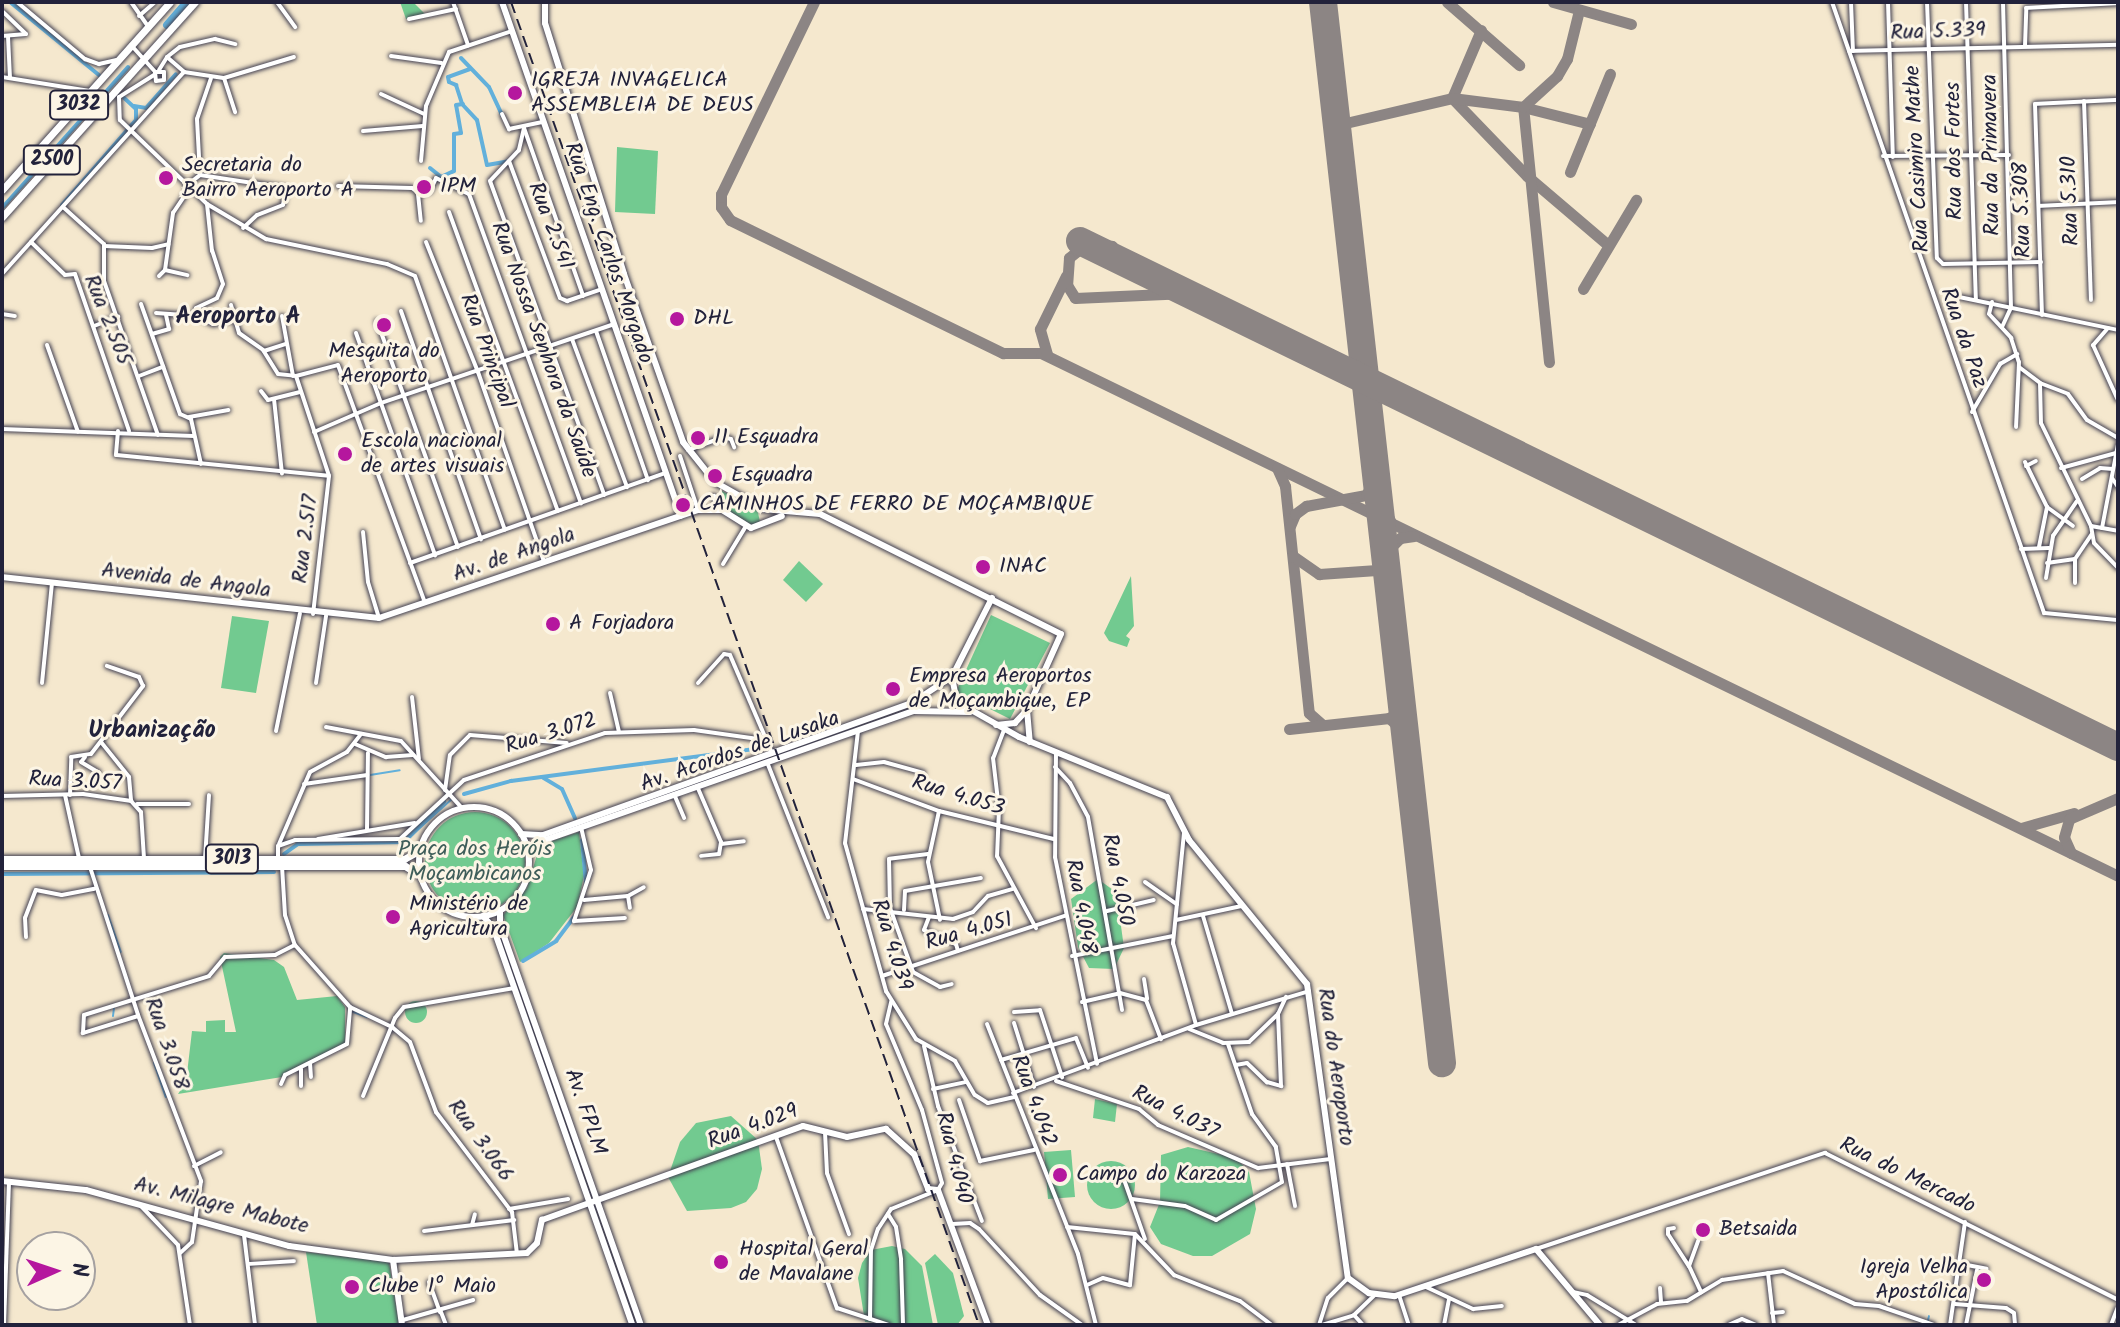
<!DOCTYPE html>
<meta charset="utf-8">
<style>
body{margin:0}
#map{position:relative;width:2120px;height:1327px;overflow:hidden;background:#f5e8ce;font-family:Kalam,sans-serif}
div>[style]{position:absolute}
.green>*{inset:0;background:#72ca90}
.round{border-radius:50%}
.stream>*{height:2px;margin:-1px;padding:0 1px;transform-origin:1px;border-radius:1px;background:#62b0db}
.canal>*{height:4px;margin:-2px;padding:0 2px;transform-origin:2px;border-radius:2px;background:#62b0db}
.river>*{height:8px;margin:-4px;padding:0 4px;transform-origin:4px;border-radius:4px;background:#62b0db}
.taxiway>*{height:11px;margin:-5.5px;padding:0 5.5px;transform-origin:5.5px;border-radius:5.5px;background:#8c8584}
.runway>*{height:28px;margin:-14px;padding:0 14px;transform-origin:14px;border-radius:14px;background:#8c8584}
.roads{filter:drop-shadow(0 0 2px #424051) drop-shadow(0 0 2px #424051)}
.street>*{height:4px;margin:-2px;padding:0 2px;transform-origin:2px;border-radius:2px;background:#fff}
.secondary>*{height:6px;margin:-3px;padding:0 3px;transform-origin:3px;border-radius:3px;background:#fff}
.secondary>.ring{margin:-3px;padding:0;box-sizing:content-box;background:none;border:6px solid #fff;border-radius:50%}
.primary>*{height:7px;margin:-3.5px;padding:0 3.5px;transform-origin:3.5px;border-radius:3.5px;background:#fff}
.rail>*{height:2px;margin-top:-1px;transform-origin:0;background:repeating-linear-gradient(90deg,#22223b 0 12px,transparent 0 18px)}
.dots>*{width:22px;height:22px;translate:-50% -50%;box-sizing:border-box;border:4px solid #fcf5e5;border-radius:50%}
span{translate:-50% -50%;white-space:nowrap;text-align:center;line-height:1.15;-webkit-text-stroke:6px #fcf5e5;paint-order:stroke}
.shield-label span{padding:2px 6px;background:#fcf5e5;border:2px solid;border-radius:6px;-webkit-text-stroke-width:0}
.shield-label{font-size:20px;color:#22223b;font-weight:700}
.street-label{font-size:22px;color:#22223b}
.poi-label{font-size:22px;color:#22223b}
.left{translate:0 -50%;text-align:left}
.right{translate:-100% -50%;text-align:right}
.park-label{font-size:22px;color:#3e5d59}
.neighbourhood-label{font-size:24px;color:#22223b;font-weight:700}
.frame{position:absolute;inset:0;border:4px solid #22223b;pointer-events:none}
.north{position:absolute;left:16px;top:1231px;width:80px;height:80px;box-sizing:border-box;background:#fcf5e5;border:2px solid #a5a1a1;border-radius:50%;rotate:87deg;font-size:22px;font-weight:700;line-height:32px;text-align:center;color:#22223b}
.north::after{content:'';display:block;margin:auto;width:28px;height:36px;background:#b5179e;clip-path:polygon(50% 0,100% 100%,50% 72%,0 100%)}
</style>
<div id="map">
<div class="green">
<i style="clip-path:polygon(400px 2px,413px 2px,426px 15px,406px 19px)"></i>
<i style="clip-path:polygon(617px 147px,658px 151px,655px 214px,615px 212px)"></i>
<i style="clip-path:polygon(722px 491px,757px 508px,760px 522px,752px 525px,725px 510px,716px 497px)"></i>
<i style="clip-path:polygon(799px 561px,823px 584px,806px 602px,783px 580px)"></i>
<i style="clip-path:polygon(1131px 576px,1134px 626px,1126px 636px,1130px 639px,1127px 647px,1109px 641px,1104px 633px)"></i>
<i style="clip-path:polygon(991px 615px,1050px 643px,1010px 719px,956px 692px)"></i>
<i style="clip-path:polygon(232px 616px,269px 621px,256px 693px,221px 688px)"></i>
<i class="round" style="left:425px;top:812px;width:100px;height:100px"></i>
<i style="clip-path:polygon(579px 832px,584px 876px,577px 907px,549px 943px,520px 962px,503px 915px,527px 888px,540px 845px)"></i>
<i style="clip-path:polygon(1098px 879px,1113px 890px,1121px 926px,1124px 948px,1114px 969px,1089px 968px,1078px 947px,1071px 899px)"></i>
<i style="clip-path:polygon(224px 953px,274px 960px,284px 967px,297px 1000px,337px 996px,345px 1007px,345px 1045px,282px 1077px,178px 1094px,186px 1082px,192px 1031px,206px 1032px,206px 1021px,225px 1020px,225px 1032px,236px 1032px,220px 957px)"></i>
<i class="round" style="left:405px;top:1001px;width:22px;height:22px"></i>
<i style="clip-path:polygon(1095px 1099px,1117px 1104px,1115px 1122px,1093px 1118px)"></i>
<i style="clip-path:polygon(731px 1116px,758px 1140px,762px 1169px,757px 1189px,746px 1202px,731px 1208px,687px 1211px,668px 1177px,680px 1142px,696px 1123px)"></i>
<i style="clip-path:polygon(1188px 1147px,1236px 1158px,1249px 1172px,1256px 1209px,1250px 1234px,1212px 1256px,1193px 1256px,1161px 1244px,1150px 1227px,1160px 1202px,1161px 1155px)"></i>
<i style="clip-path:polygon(1071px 1150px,1075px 1197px,1048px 1199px,1044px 1152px)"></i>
<i class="round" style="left:1087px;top:1161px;width:48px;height:48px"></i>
<i style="clip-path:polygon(892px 1246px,905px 1249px,922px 1266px,933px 1325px,865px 1322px,858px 1278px,862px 1263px,871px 1250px)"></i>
<i style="clip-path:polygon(306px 1252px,389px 1262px,399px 1325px,317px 1325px)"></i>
<i style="clip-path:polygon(935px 1254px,953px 1273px,964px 1316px,957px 1325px,938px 1325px,925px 1263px)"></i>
</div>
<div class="stream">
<i style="left:370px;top:775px;width:30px;rotate:-9deg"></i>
<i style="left:284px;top:854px;width:17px;rotate:-36deg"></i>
<i style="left:298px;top:844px;width:106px;rotate:-1.1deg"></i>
<i style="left:404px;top:842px;width:64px;rotate:-41.9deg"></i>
<i style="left:108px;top:915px;width:39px;rotate:71deg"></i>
<i style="left:351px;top:1011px;width:17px;rotate:21deg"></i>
<i style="left:113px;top:1016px;width:8px;rotate:-83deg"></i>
<i style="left:154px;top:1063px;width:36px;rotate:71deg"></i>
<i style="left:1878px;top:1271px;width:2px;rotate:-90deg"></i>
<i style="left:1928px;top:1320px;width:4px;rotate:-76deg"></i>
</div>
<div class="canal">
<i style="left:10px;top:2px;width:115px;rotate:39.4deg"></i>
<i style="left:461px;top:58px;width:40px;rotate:46deg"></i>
<i style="left:489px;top:87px;width:31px;rotate:65deg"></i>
<i style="left:470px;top:69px;width:23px;rotate:160deg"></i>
<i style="left:448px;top:77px;width:5px;rotate:79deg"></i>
<i style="left:449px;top:82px;width:8px;rotate:23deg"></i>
<i style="left:456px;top:85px;width:20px;rotate:72deg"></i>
<i style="left:462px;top:104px;width:22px;rotate:47deg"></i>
<i style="left:477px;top:120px;width:46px;rotate:77.5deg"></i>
<i style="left:487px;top:165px;width:22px;rotate:-10deg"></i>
<i style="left:134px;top:106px;width:12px;rotate:9deg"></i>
<i style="left:146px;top:108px;width:45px;rotate:-48.6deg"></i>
<i style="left:430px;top:168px;width:14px;rotate:39deg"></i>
<i style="left:441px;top:177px;width:14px;rotate:-25deg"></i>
<i style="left:454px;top:171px;width:37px;rotate:-90deg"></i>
<i style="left:454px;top:134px;width:7px;rotate:-8deg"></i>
<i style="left:461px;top:133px;width:28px;rotate:-100deg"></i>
<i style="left:456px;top:105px;width:7px;rotate:-8deg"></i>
<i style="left:62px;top:205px;width:113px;rotate:-49deg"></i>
<i style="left:136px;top:120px;width:11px;rotate:-90deg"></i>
<i style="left:136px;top:109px;width:16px;rotate:-137deg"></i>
<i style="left:2px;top:208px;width:189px;rotate:-48.2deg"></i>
<i style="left:542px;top:777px;width:23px;rotate:31deg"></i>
<i style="left:562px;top:789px;width:32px;rotate:66deg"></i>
<i style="left:464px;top:794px;width:49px;rotate:-15.5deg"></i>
<i style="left:511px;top:781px;width:260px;rotate:-7.5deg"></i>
<i style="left:582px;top:840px;width:43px;rotate:84.7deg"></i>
<i style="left:284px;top:854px;width:17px;rotate:-36deg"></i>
<i style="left:298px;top:844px;width:106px;rotate:-1.1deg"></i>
<i style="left:404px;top:842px;width:57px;rotate:-45deg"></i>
<i style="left:2px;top:874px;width:272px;rotate:-0.4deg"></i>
<i style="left:523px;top:961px;width:39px;rotate:-31deg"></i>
<i style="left:556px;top:941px;width:30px;rotate:-53deg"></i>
</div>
<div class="river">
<i style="left:167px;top:25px;width:30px;rotate:-49deg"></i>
</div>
<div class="taxiway">
<i style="left:814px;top:2px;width:213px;rotate:115.8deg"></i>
<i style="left:721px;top:194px;width:13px;rotate:90deg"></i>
<i style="left:721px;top:207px;width:16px;rotate:55deg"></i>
<i style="left:730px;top:220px;width:304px;rotate:26deg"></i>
<i style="left:1003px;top:353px;width:38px"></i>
<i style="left:1041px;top:353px;width:1197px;rotate:25.9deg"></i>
<i style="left:1447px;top:2px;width:96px;rotate:41.2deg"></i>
<i style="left:1553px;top:2px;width:81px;rotate:15.8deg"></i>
<i style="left:1481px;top:30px;width:74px;rotate:113.1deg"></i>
<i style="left:1452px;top:98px;width:108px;rotate:46.1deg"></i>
<i style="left:1527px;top:176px;width:106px;rotate:40.4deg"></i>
<i style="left:1337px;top:125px;width:118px;rotate:-13.2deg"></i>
<i style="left:1452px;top:98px;width:72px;rotate:7.2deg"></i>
<i style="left:1523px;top:107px;width:69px;rotate:14.2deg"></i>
<i style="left:1570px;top:172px;width:106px;rotate:-67.8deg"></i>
<i style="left:1126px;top:264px;width:23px;rotate:-128deg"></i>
<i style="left:1112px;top:246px;width:26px;rotate:-176deg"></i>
<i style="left:1086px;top:244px;width:22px;rotate:141deg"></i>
<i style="left:1069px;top:258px;width:27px;rotate:94deg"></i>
<i style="left:1067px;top:285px;width:15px;rotate:58deg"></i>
<i style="left:1075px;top:298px;width:112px;rotate:-2.6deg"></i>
<i style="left:1583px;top:289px;width:104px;rotate:-59.2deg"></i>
<i style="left:1047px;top:354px;width:26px;rotate:-106deg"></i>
<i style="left:1040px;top:329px;width:59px;rotate:-63.9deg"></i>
<i style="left:1549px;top:362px;width:256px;rotate:-95.8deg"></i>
<i style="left:1523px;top:107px;width:46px;rotate:-42.4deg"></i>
<i style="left:1557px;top:76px;width:20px;rotate:-60deg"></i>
<i style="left:1567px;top:59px;width:50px;rotate:-76.2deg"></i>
<i style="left:1277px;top:468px;width:20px;rotate:66deg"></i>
<i style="left:1285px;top:486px;width:228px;rotate:84deg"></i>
<i style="left:1309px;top:713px;width:18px;rotate:41deg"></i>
<i style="left:1378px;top:498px;width:26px;rotate:62deg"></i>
<i style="left:1290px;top:526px;width:13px;rotate:-67deg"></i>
<i style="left:1295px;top:514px;width:14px;rotate:-36deg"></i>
<i style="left:1306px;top:506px;width:61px;rotate:-10.4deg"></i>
<i style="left:1366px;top:495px;width:21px;rotate:-62deg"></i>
<i style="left:1293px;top:556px;width:32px;rotate:35deg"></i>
<i style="left:1319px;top:574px;width:58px;rotate:-3.9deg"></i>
<i style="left:1377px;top:570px;width:26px;rotate:62deg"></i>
<i style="left:1379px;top:559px;width:30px;rotate:-45deg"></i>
<i style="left:1400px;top:538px;width:14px;rotate:-8deg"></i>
<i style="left:1401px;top:699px;width:13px;rotate:103deg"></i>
<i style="left:1398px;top:712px;width:11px;rotate:146deg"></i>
<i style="left:1389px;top:718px;width:21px;rotate:43deg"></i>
<i style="left:1289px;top:729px;width:101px;rotate:-6.3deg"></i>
<i style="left:2021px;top:828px;width:55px;rotate:-15.8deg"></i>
<i style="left:2071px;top:853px;width:17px;rotate:-114deg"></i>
<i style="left:2064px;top:837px;width:19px;rotate:-74deg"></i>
<i style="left:2069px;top:819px;width:53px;rotate:-23.2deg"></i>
</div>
<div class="runway">
<i style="left:1323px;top:2px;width:1068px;rotate:83.6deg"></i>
<i style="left:1080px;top:241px;width:1155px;rotate:25.99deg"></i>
</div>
<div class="roads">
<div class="street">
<i style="left:17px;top:2px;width:89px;rotate:40deg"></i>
<i style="left:85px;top:59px;width:15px;rotate:20deg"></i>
<i style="left:99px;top:64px;width:18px;rotate:-13deg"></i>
<i style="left:131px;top:2px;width:29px;rotate:55deg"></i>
<i style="left:277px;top:2px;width:31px;rotate:54deg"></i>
<i style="left:453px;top:2px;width:46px;rotate:70.8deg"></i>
<i style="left:1832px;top:2px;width:647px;rotate:70.86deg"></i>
<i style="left:2044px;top:613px;width:74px;rotate:5.4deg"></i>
<i style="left:1851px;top:2px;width:49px;rotate:87.7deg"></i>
<i style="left:1888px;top:2px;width:155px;rotate:88.2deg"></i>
<i style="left:1927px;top:2px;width:256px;rotate:87.8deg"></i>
<i style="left:1937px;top:258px;width:8px;rotate:45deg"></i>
<i style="left:1943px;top:264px;width:98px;rotate:-1.2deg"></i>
<i style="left:1966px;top:2px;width:297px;rotate:88.1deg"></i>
<i style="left:139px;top:16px;width:21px;rotate:-41deg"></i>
<i style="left:409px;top:19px;width:48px;rotate:-12deg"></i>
<i style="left:2px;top:36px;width:24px;rotate:-5deg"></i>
<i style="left:26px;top:34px;width:33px;rotate:-136deg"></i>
<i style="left:8px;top:36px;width:42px;rotate:87.3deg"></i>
<i style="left:131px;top:45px;width:36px;rotate:48deg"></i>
<i style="left:155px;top:72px;width:9px;rotate:84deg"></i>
<i style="left:156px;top:81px;width:8px;rotate:-7deg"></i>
<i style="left:164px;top:80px;width:8px;rotate:-90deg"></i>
<i style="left:164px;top:72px;width:9px;rotate:180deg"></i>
<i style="left:2025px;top:46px;width:38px;rotate:-88deg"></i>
<i style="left:2026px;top:8px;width:92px;rotate:-3.1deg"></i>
<i style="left:1849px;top:51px;width:269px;rotate:-1.3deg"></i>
<i style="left:391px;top:56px;width:51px;rotate:7.8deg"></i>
<i style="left:167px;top:57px;width:16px;rotate:-38deg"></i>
<i style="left:180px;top:47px;width:36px;rotate:-13deg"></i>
<i style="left:215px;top:39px;width:21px;rotate:14deg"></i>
<i style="left:159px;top:70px;width:15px;rotate:-58deg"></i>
<i style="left:167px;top:57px;width:23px;rotate:41deg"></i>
<i style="left:184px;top:72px;width:40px;rotate:8.5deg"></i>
<i style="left:224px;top:78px;width:73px;rotate:-16.7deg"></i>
<i style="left:154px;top:75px;width:41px;rotate:147.8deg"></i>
<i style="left:119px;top:97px;width:23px;rotate:88deg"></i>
<i style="left:120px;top:120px;width:121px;rotate:44deg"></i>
<i style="left:207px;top:204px;width:69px;rotate:30.7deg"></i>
<i style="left:266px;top:239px;width:124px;rotate:11.7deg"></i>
<i style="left:387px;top:264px;width:30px;rotate:23deg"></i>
<i style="left:415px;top:276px;width:269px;rotate:70.5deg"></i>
<i style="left:2px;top:77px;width:89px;rotate:9deg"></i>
<i style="left:224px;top:78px;width:36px;rotate:72deg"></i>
<i style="left:381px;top:94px;width:47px;rotate:24.9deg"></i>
<i style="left:2084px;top:101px;width:199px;rotate:88deg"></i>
<i style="left:502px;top:114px;width:17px;rotate:65deg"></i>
<i style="left:509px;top:129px;width:34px;rotate:-12deg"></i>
<i style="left:524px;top:128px;width:23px;rotate:103deg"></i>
<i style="left:519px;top:150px;width:42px;rotate:133.1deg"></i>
<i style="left:490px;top:181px;width:334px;rotate:70deg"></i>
<i style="left:524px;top:128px;width:178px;rotate:70.6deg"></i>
<i style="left:363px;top:131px;width:60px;rotate:-4.8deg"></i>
<i style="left:1883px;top:156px;width:126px;rotate:-0.5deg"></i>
<i style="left:421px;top:161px;width:55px;rotate:-84.8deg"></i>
<i style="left:426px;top:106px;width:59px;rotate:-66.9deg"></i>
<i style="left:449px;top:52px;width:66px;rotate:-18.4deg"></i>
<i style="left:509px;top:161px;width:146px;rotate:69.6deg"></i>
<i style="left:560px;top:298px;width:8px;rotate:23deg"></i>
<i style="left:567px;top:301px;width:36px;rotate:-19deg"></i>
<i style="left:200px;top:175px;width:56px;rotate:-93.1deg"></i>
<i style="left:197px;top:119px;width:43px;rotate:-71.1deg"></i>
<i style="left:186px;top:186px;width:18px;rotate:-38deg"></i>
<i style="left:200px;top:175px;width:87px;rotate:8.6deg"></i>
<i style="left:286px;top:188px;width:17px;rotate:100deg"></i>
<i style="left:283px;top:205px;width:28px;rotate:159deg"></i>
<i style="left:257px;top:215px;width:19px;rotate:137deg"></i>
<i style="left:338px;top:186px;width:74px;rotate:1.5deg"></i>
<i style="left:412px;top:188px;width:10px;rotate:37deg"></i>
<i style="left:420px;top:194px;width:10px;rotate:-17deg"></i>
<i style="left:430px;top:191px;width:14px;rotate:-65deg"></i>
<i style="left:436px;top:178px;width:37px;rotate:26deg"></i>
<i style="left:469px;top:194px;width:329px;rotate:70.1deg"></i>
<i style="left:418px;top:194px;width:27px;rotate:84deg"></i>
<i style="left:2039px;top:206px;width:79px;rotate:-2.9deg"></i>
<i style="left:63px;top:207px;width:55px;rotate:42.1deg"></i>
<i style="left:104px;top:244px;width:37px;rotate:90deg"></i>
<i style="left:104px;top:281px;width:163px;rotate:70.7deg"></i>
<i style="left:449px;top:212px;width:318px;rotate:70deg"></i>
<i style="left:31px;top:242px;width:47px;rotate:44.1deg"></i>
<i style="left:65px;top:275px;width:10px;rotate:-6deg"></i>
<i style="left:75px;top:274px;width:166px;rotate:71deg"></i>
<i style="left:426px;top:242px;width:140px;rotate:68.2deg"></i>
<i style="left:478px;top:372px;width:201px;rotate:70.8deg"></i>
<i style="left:104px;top:246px;width:48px;rotate:2.4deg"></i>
<i style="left:152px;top:248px;width:17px;rotate:-13deg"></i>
<i style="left:165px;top:270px;width:23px;rotate:13deg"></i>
<i style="left:2px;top:274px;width:272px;rotate:-48deg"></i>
<i style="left:159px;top:276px;width:8px;rotate:-45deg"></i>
<i style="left:165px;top:270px;width:58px;rotate:-82deg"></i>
<i style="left:173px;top:213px;width:29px;rotate:-56deg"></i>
<i style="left:1959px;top:297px;width:162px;rotate:11.7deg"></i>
<i style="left:1992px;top:302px;width:12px;rotate:104deg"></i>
<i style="left:1989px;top:314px;width:33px;rotate:47deg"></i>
<i style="left:2011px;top:338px;width:25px;rotate:72deg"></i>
<i style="left:2019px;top:362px;width:65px;rotate:92.6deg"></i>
<i style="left:141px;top:304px;width:117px;rotate:70.5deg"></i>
<i style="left:180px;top:414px;width:12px;rotate:24deg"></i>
<i style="left:191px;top:419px;width:46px;rotate:77.5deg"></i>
<i style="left:231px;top:305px;width:29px;rotate:74deg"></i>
<i style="left:239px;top:333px;width:29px;rotate:35deg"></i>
<i style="left:263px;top:350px;width:28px;rotate:58deg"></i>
<i style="left:278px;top:374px;width:18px;rotate:6deg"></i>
<i style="left:296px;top:376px;width:43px;rotate:-14.7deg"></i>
<i style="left:338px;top:365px;width:253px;rotate:69.9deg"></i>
<i style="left:401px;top:311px;width:242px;rotate:70.7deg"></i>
<i style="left:156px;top:313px;width:42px;rotate:4.1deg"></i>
<i style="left:198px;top:316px;width:17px;rotate:28deg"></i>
<i style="left:213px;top:324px;width:22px;rotate:-13deg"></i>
<i style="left:2px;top:314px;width:13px;rotate:9deg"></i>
<i style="left:2042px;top:315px;width:211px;rotate:-91.9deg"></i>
<i style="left:2035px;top:104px;width:83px;rotate:-2.8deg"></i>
<i style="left:198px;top:316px;width:8px;rotate:-104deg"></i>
<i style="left:196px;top:308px;width:23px;rotate:-25deg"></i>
<i style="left:217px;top:298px;width:15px;rotate:-67deg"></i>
<i style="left:223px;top:284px;width:35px;rotate:-108deg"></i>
<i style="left:212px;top:251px;width:47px;rotate:-96.1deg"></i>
<i style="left:282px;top:316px;width:61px;rotate:79.6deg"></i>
<i style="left:377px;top:321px;width:240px;rotate:70.3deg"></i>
<i style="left:94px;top:326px;width:26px;rotate:-21deg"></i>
<i style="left:2002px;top:327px;width:21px;rotate:-65deg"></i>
<i style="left:2011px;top:308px;width:306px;rotate:-91.5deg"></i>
<i style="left:2108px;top:328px;width:23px;rotate:131deg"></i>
<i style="left:2093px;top:345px;width:60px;rotate:65.6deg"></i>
<i style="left:596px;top:331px;width:158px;rotate:70.8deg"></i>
<i style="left:356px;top:333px;width:236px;rotate:70.4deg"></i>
<i style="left:152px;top:334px;width:18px;rotate:-16deg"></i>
<i style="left:169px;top:329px;width:14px;rotate:-102deg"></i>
<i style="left:572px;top:339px;width:158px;rotate:69.6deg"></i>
<i style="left:47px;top:345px;width:92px;rotate:70.4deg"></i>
<i style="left:264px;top:351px;width:23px;rotate:-18deg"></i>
<i style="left:2019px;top:367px;width:26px;rotate:37deg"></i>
<i style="left:2040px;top:383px;width:30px;rotate:21deg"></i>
<i style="left:2068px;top:394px;width:32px;rotate:54deg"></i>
<i style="left:2087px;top:420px;width:36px;rotate:30deg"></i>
<i style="left:139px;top:376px;width:26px;rotate:-21deg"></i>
<i style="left:296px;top:376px;width:105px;rotate:71.7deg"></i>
<i style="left:329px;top:476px;width:139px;rotate:96.6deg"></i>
<i style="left:2040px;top:383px;width:40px;rotate:88.6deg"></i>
<i style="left:2041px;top:423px;width:114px;rotate:64.1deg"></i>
<i style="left:2091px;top:526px;width:17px;rotate:80deg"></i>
<i style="left:2094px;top:543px;width:35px;rotate:46deg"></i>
<i style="left:261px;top:391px;width:11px;rotate:52deg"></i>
<i style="left:268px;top:400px;width:33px;rotate:-14deg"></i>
<i style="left:274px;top:399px;width:75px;rotate:83.9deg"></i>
<i style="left:1972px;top:412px;width:56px;rotate:-59.7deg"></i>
<i style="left:2000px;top:364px;width:20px;rotate:-30deg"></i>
<i style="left:189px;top:417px;width:40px;rotate:-10deg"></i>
<i style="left:2px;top:429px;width:192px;rotate:2.1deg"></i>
<i style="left:118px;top:431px;width:24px;rotate:95deg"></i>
<i style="left:116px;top:455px;width:214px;rotate:5.6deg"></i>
<i style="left:314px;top:432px;width:73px;rotate:-23.4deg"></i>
<i style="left:381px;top:403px;width:246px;rotate:-18.7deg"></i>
<i style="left:688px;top:450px;width:37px;rotate:-20deg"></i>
<i style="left:723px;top:437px;width:8px;rotate:14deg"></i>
<i style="left:731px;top:439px;width:9px;rotate:69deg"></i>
<i style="left:680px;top:456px;width:57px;rotate:71.6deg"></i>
<i style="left:2025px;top:462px;width:50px;rotate:63.9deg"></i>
<i style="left:2047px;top:507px;width:32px;rotate:36deg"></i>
<i style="left:2026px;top:466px;width:11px;rotate:-27deg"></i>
<i style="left:2061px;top:468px;width:57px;rotate:-15.3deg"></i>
<i style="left:2112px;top:478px;width:11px;rotate:56deg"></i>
<i style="left:2082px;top:479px;width:21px;rotate:-31deg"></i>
<i style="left:2100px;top:468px;width:13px;rotate:4deg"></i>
<i style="left:2091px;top:526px;width:27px;rotate:10deg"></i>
<i style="left:2102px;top:528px;width:86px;rotate:-79.2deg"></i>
<i style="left:363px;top:532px;width:50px;rotate:84.3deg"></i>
<i style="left:368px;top:582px;width:38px;rotate:73deg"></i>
<i style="left:2039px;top:547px;width:41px;rotate:-78.7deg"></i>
<i style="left:2021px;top:549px;width:28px;rotate:-2deg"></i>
<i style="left:2075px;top:559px;width:24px;rotate:90deg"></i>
<i style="left:410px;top:563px;width:271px;rotate:-19.4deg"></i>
<i style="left:2047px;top:563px;width:28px;rotate:-8deg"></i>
<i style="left:2075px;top:559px;width:30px;rotate:-56deg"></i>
<i style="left:723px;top:564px;width:44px;rotate:-58.8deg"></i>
<i style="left:2046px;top:578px;width:43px;rotate:-80.5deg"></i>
<i style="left:2053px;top:536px;width:42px;rotate:-55.6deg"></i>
<i style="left:42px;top:683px;width:101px;rotate:-84.3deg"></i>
<i style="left:316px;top:683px;width:68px;rotate:-81.5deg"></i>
<i style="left:698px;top:683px;width:39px;rotate:-48deg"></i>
<i style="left:724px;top:654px;width:6px;rotate:9deg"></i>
<i style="left:730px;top:655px;width:107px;rotate:66.8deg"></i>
<i style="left:610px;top:693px;width:39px;rotate:77deg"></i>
<i style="left:412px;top:697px;width:62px;rotate:83.6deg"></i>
<i style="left:326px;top:727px;width:76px;rotate:10.6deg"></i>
<i style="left:401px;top:741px;width:91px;rotate:47.7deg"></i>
<i style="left:1004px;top:730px;width:30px;rotate:111deg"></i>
<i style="left:993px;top:758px;width:51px;rotate:83.3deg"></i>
<i style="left:999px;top:809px;width:47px;rotate:92.4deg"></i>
<i style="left:997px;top:856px;width:82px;rotate:61.6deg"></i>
<i style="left:276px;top:731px;width:120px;rotate:-78.5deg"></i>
<i style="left:858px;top:731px;width:113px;rotate:96.6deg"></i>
<i style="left:845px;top:843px;width:154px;rotate:74.5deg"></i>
<i style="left:886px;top:991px;width:57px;rotate:58deg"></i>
<i style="left:916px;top:1039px;width:45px;rotate:29.4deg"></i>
<i style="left:955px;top:1061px;width:39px;rotate:60deg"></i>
<i style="left:975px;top:1095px;width:15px;rotate:32deg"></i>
<i style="left:988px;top:1103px;width:27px;rotate:-13deg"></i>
<i style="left:101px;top:742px;width:45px;rotate:51.3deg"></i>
<i style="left:129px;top:777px;width:24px;rotate:85deg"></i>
<i style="left:355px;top:744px;width:34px;rotate:23deg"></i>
<i style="left:386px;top:757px;width:27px;rotate:-4deg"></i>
<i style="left:1056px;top:752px;width:105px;rotate:90.5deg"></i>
<i style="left:1055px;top:857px;width:211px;rotate:78.5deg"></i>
<i style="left:85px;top:757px;width:6px;rotate:129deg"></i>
<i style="left:81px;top:762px;width:21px;rotate:31deg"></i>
<i style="left:767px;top:762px;width:167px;rotate:68.5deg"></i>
<i style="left:856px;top:765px;width:28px;rotate:-6deg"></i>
<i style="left:884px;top:762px;width:41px;rotate:15.4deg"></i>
<i style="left:1055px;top:767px;width:22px;rotate:47deg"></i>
<i style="left:1070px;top:783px;width:38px;rotate:62deg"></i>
<i style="left:1088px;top:817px;width:196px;rotate:80deg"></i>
<i style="left:853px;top:779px;width:92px;rotate:20.4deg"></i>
<i style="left:939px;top:811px;width:118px;rotate:13.7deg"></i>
<i style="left:304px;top:784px;width:64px;rotate:-8.1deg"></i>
<i style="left:697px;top:786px;width:61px;rotate:66.8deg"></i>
<i style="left:721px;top:842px;width:12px;rotate:99deg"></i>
<i style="left:719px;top:854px;width:18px;rotate:174deg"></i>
<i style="left:445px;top:790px;width:35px;rotate:-82deg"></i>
<i style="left:450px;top:755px;width:28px;rotate:-45deg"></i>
<i style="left:470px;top:735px;width:97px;rotate:4.7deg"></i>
<i style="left:674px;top:794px;width:26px;rotate:67deg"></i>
<i style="left:65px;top:795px;width:65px;rotate:77.5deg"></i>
<i style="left:70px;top:795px;width:38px;rotate:-88deg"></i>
<i style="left:71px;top:757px;width:20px;rotate:-9deg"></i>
<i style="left:91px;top:754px;width:86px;rotate:-52.6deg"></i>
<i style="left:143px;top:686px;width:10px;rotate:-114deg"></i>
<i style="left:139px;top:677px;width:34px;rotate:-161deg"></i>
<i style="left:2px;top:796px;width:81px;rotate:-1.4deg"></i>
<i style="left:83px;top:794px;width:49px;rotate:8.3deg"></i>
<i style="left:131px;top:801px;width:15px;rotate:48deg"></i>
<i style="left:141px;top:812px;width:47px;rotate:86.3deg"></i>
<i style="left:137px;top:804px;width:52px"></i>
<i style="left:939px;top:811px;width:52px;rotate:102.2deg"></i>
<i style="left:928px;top:862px;width:59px;rotate:78.3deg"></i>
<i style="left:581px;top:827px;width:44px;rotate:76.9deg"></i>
<i style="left:591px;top:870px;width:54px;rotate:108.4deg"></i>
<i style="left:574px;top:921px;width:51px;rotate:-3.4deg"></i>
<i style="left:367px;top:830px;width:77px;rotate:-89.3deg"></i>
<i style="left:1184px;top:833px;width:111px;rotate:95.7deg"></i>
<i style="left:1173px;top:943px;width:85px;rotate:74.3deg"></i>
<i style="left:318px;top:839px;width:98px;rotate:-9.4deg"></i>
<i style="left:279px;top:844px;width:78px;rotate:-66.7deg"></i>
<i style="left:310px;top:772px;width:42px;rotate:-28.4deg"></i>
<i style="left:347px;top:752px;width:23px;rotate:-52deg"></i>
<i style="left:721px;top:844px;width:23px;rotate:-7deg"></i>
<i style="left:928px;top:854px;width:39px;rotate:173deg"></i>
<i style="left:889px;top:859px;width:49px;rotate:88.8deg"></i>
<i style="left:890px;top:908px;width:68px;rotate:70.2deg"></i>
<i style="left:913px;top:972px;width:31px;rotate:29deg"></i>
<i style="left:940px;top:987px;width:12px;rotate:-14deg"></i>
<i style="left:205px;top:859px;width:64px;rotate:-86.4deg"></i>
<i style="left:278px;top:859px;width:13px;rotate:-90deg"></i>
<i style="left:278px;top:846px;width:18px;rotate:-19deg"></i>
<i style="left:295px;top:840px;width:105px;rotate:-0.5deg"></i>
<i style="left:400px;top:839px;width:87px;rotate:-42.7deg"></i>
<i style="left:464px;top:780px;width:149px;rotate:-18.4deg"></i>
<i style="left:605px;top:733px;width:89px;rotate:-1.9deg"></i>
<i style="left:694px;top:730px;width:72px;rotate:8deg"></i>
<i style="left:282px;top:866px;width:49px;rotate:86.5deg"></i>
<i style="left:285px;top:915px;width:32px;rotate:72deg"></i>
<i style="left:295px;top:945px;width:83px;rotate:48.4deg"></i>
<i style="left:350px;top:1007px;width:47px;rotate:25.5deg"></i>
<i style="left:392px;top:1027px;width:23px;rotate:40deg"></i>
<i style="left:410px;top:1042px;width:75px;rotate:69.6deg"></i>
<i style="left:436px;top:1112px;width:126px;rotate:52.8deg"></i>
<i style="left:512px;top:1212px;width:42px;rotate:83.2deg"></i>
<i style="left:90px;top:867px;width:156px;rotate:72deg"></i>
<i style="left:138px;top:1015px;width:178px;rotate:69.2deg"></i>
<i style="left:201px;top:1181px;width:62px;rotate:98.4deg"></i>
<i style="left:192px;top:1242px;width:16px;rotate:137deg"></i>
<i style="left:1145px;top:882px;width:39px;rotate:35deg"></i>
<i style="left:628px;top:896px;width:12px;rotate:81deg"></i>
<i style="left:584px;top:900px;width:44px;rotate:-5.2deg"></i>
<i style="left:628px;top:896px;width:18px;rotate:-29deg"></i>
<i style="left:863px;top:909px;width:91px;rotate:6.3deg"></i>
<i style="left:953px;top:919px;width:21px;rotate:-19deg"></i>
<i style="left:973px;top:912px;width:22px;rotate:-47deg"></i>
<i style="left:988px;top:896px;width:26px;rotate:-16deg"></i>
<i style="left:904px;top:910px;width:19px;rotate:-87deg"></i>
<i style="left:905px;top:891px;width:77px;rotate:-9.7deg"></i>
<i style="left:1107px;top:911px;width:48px;rotate:-13.2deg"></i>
<i style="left:1203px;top:916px;width:102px;rotate:73.5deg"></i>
<i style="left:929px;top:917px;width:14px;rotate:111deg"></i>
<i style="left:924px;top:930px;width:35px;rotate:24deg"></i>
<i style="left:956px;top:944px;width:7px;rotate:74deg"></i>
<i style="left:1176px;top:920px;width:67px;rotate:-12deg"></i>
<i style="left:26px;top:937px;width:19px;rotate:-93deg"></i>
<i style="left:25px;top:918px;width:30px;rotate:-69deg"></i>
<i style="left:36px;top:890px;width:26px;rotate:11deg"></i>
<i style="left:62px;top:895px;width:33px;rotate:-11deg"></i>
<i style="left:1072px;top:956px;width:103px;rotate:-11.2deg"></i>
<i style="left:882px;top:976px;width:193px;rotate:-18.2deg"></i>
<i style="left:1144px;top:979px;width:20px;rotate:81deg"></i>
<i style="left:1082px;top:1002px;width:39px;rotate:-13deg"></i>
<i style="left:1120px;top:993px;width:27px;rotate:15deg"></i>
<i style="left:1146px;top:1000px;width:42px;rotate:69deg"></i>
<i style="left:1014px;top:1012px;width:26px;rotate:-4deg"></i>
<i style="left:1040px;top:1010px;width:71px;rotate:71.8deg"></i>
<i style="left:138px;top:1016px;width:58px;rotate:162.8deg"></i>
<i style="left:83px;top:1033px;width:18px;rotate:-87deg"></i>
<i style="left:84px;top:1015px;width:131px;rotate:-17.3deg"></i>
<i style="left:209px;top:976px;width:25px;rotate:-50deg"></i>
<i style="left:225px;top:957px;width:50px;rotate:-2.3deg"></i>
<i style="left:275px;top:955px;width:22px;rotate:-27deg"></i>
<i style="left:1014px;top:1023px;width:67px;rotate:72.6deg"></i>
<i style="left:987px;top:1024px;width:247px;rotate:68.4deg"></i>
<i style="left:1078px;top:1254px;width:73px;rotate:75.8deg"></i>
<i style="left:1189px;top:1029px;width:37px;rotate:22deg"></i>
<i style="left:1223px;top:1043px;width:26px;rotate:-2deg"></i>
<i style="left:1249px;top:1042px;width:40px;rotate:-44deg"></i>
<i style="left:1278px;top:1014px;width:19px;rotate:-65deg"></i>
<i style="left:924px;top:1046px;width:62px;rotate:76.9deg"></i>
<i style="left:938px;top:1106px;width:123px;rotate:69.1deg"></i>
<i style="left:1001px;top:1060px;width:78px;rotate:-16.3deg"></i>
<i style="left:1076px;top:1038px;width:32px;rotate:68deg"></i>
<i style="left:310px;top:1063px;width:14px;rotate:86deg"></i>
<i style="left:1236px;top:1065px;width:11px;rotate:-10deg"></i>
<i style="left:1247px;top:1063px;width:28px;rotate:44deg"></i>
<i style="left:1267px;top:1082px;width:15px;rotate:16deg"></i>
<i style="left:1281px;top:1086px;width:72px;rotate:-92.4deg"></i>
<i style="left:1056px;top:1081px;width:88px;rotate:18.6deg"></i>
<i style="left:1139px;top:1109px;width:25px;rotate:40deg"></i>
<i style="left:1158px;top:1125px;width:109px;rotate:23.3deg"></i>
<i style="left:1258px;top:1168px;width:73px;rotate:-7.1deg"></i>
<i style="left:281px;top:1084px;width:10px;rotate:-66deg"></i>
<i style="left:285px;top:1075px;width:69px;rotate:-26.6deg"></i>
<i style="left:347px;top:1044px;width:37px;rotate:-85deg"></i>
<i style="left:301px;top:1086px;width:17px;rotate:-90deg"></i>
<i style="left:933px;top:1089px;width:33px;rotate:-12deg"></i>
<i style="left:1013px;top:1093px;width:195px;rotate:-20.4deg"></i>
<i style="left:1196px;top:1025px;width:118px;rotate:-16.7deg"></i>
<i style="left:363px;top:1096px;width:84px;rotate:-67.7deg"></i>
<i style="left:395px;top:1018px;width:14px;rotate:-51deg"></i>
<i style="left:404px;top:1007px;width:112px;rotate:-9.8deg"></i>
<i style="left:959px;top:1100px;width:65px;rotate:71deg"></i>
<i style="left:980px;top:1161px;width:55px;rotate:-11.5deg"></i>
<i style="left:825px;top:1132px;width:41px;rotate:87.2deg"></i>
<i style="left:827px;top:1173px;width:65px;rotate:70.2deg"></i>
<i style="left:776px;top:1137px;width:182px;rotate:70.4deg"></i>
<i style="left:837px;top:1308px;width:55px;rotate:18.1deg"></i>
<i style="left:1287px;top:1164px;width:43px;rotate:79.2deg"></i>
<i style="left:194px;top:1166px;width:30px;rotate:-27deg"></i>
<i style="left:1121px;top:1171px;width:72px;rotate:70.6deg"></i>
<i style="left:1132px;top:1199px;width:53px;rotate:7.5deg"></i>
<i style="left:1185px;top:1206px;width:34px;rotate:24deg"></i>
<i style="left:1216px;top:1220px;width:76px;rotate:-29.9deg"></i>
<i style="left:1282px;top:1182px;width:36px;rotate:-100deg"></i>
<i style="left:1276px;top:1147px;width:41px;rotate:-126deg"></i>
<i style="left:1252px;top:1114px;width:74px;rotate:-108.9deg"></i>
<i style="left:141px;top:1206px;width:54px;rotate:46.5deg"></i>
<i style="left:178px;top:1245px;width:81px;rotate:81.5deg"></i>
<i style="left:509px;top:1209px;width:60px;rotate:-9.6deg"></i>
<i style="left:888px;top:1214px;width:15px;rotate:58deg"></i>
<i style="left:896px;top:1227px;width:33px;rotate:81deg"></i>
<i style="left:901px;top:1260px;width:65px;rotate:88.2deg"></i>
<i style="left:952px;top:1224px;width:18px;rotate:-3deg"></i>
<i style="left:970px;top:1223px;width:11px;rotate:34deg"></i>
<i style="left:979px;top:1229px;width:90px;rotate:47.3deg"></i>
<i style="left:1040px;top:1295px;width:52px;rotate:35.5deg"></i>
<i style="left:472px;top:1225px;width:11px;rotate:-75deg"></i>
<i style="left:1067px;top:1227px;width:68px;rotate:5.9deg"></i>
<i style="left:1135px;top:1234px;width:57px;rotate:46.4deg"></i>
<i style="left:1174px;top:1275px;width:71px;rotate:21.5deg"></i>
<i style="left:1240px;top:1301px;width:40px;rotate:37deg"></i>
<i style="left:1674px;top:1228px;width:6px;rotate:171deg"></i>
<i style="left:1668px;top:1229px;width:5px;rotate:90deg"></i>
<i style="left:1668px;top:1234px;width:38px;rotate:57deg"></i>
<i style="left:1689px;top:1266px;width:27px;rotate:-70deg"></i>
<i style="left:424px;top:1231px;width:91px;rotate:-7deg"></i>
<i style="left:244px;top:1235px;width:91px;rotate:83deg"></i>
<i style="left:1536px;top:1249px;width:305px;rotate:-18.4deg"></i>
<i style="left:1825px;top:1153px;width:328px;rotate:26.6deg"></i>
<i style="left:248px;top:1264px;width:46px;rotate:-3.7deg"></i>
<i style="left:1962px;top:1264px;width:25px;rotate:11deg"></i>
<i style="left:1689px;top:1266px;width:29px;rotate:65deg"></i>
<i style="left:1768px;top:1273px;width:52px;rotate:83.4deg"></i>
<i style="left:429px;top:1282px;width:32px;rotate:70deg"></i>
<i style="left:1087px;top:1285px;width:17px;rotate:-24deg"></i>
<i style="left:1103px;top:1278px;width:28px;rotate:15deg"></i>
<i style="left:1130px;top:1285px;width:51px;rotate:-84.4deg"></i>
<i style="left:1426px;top:1287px;width:52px;rotate:25.1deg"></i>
<i style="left:1473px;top:1309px;width:29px;rotate:-6deg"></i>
<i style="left:1660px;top:1288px;width:15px;rotate:86deg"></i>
<i style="left:1573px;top:1292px;width:14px;rotate:12deg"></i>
<i style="left:1587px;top:1295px;width:57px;rotate:31.5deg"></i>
<i style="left:1399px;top:1295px;width:32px;rotate:72deg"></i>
<i style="left:1955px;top:1304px;width:51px;rotate:4.5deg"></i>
<i style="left:2006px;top:1308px;width:9px;rotate:32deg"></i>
<i style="left:2014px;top:1313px;width:12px;rotate:85deg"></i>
<i style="left:441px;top:1312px;width:14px;rotate:69deg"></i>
<i style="left:1772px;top:1313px;width:11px;rotate:-5deg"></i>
<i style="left:1354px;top:1315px;width:13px;rotate:48deg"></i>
<i style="left:870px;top:1319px;width:69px;rotate:-89.2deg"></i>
<i style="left:871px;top:1250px;width:22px;rotate:-72deg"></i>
<i style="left:878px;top:1229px;width:24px;rotate:-57deg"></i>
<i style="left:891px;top:1209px;width:51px;rotate:-22deg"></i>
<i style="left:938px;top:1190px;width:8px;rotate:-60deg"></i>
<i style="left:942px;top:1183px;width:76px;rotate:-105.3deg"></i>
<i style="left:922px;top:1110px;width:93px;rotate:-112.7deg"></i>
<i style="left:886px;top:1024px;width:23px;rotate:-77deg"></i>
<i style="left:403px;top:1320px;width:73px;rotate:-15.9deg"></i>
<i style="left:4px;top:1325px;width:143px;rotate:-88deg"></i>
<i style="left:1319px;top:1325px;width:28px;rotate:-72deg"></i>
<i style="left:1328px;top:1298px;width:28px;rotate:-45deg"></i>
<i style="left:1322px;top:1325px;width:34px;rotate:-17deg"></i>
<i style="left:1354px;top:1315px;width:29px;rotate:-44deg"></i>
<i style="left:1444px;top:1325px;width:26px;rotate:-79deg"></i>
<i style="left:1618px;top:1325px;width:44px;rotate:-28.3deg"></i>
<i style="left:1657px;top:1304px;width:30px;rotate:-6deg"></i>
<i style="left:1687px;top:1301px;width:41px;rotate:-31deg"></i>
<i style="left:1722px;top:1280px;width:62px;rotate:-8.4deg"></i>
<i style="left:1783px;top:1271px;width:79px;rotate:24.6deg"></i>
<i style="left:1855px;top:1304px;width:24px;rotate:5deg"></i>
<i style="left:1879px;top:1306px;width:58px;rotate:19.1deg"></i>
<i style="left:1728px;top:1325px;width:15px;rotate:-23deg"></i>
<i style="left:1742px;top:1319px;width:15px;rotate:23deg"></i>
<i style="left:1950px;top:1325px;width:104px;rotate:-81.7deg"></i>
<i style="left:1966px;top:1325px;width:56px;rotate:-78.7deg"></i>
<i style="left:2111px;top:1325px;width:19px;rotate:-69deg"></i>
</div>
<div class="secondary">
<i style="left:502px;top:2px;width:544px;rotate:70.8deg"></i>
<i style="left:545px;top:2px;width:21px;rotate:90deg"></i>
<i style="left:545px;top:23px;width:263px;rotate:72.5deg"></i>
<i style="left:624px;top:274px;width:178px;rotate:70.6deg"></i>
<i style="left:683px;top:442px;width:51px;rotate:51.3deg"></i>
<i style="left:715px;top:482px;width:55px;rotate:29.4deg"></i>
<i style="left:763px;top:509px;width:57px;rotate:5deg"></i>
<i style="left:820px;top:514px;width:269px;rotate:26.5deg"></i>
<i style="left:1061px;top:634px;width:83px;rotate:114.1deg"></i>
<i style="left:1027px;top:710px;width:18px;rotate:133deg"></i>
<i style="left:1015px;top:723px;width:19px;rotate:174deg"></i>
<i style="left:714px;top:497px;width:15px;rotate:58deg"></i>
<i style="left:722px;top:510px;width:34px;rotate:32deg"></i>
<i style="left:751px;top:528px;width:33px;rotate:-21deg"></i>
<i style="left:2px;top:577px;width:379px;rotate:6.2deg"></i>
<i style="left:379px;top:618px;width:337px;rotate:-18.7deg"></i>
<i style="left:698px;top:510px;width:24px"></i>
<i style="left:992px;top:598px;width:89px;rotate:116.9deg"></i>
<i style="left:952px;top:677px;width:25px;rotate:79deg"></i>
<i style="left:957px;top:702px;width:71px;rotate:29.4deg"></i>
<i style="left:1019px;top:737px;width:160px;rotate:22.1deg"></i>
<i style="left:1167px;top:797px;width:48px;rotate:62.9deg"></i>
<i style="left:1189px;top:840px;width:186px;rotate:50.7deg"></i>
<i style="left:1307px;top:984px;width:297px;rotate:82.1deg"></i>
<i style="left:1348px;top:1278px;width:26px;rotate:36deg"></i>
<i style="left:1369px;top:1293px;width:26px;rotate:7deg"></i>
<i style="left:1395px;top:1296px;width:149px;rotate:-18.4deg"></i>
<i style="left:1536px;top:1249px;width:99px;rotate:49.9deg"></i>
<i style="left:1027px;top:710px;width:32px;rotate:85deg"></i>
<i class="ring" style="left:419px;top:807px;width:104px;height:104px"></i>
<i style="left:521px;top:834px;width:22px;rotate:3deg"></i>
<i style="left:543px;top:835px;width:392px;rotate:-19.7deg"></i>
<i style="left:912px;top:703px;width:47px;rotate:-33.7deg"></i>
<i style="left:528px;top:853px;width:21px;rotate:-37deg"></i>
<i style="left:545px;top:840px;width:390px;rotate:-19.3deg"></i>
<i style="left:913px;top:711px;width:57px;rotate:1deg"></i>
<i style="left:500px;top:910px;width:15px;rotate:90deg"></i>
<i style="left:500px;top:925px;width:424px;rotate:70.6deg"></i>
<i style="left:483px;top:916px;width:15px;rotate:48deg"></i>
<i style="left:493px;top:927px;width:422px;rotate:70.7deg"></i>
<i style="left:2px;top:1181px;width:84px;rotate:6.1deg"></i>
<i style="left:86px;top:1190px;width:211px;rotate:15.4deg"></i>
<i style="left:289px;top:1246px;width:105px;rotate:7.7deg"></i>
<i style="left:393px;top:1260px;width:134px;rotate:-3deg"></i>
<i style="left:527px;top:1253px;width:14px;rotate:-45deg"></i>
<i style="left:537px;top:1243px;width:24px;rotate:-78deg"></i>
<i style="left:542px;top:1220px;width:277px;rotate:-19.8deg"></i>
<i style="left:803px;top:1126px;width:45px;rotate:14deg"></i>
<i style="left:847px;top:1137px;width:40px;rotate:-12deg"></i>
<i style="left:886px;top:1129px;width:38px;rotate:42deg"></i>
<i style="left:914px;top:1154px;width:38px;rotate:68deg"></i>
<i style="left:928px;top:1189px;width:10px;rotate:6deg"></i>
<i style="left:938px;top:1190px;width:144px;rotate:69.7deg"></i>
<i style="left:393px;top:1260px;width:66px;rotate:82.1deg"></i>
</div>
<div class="primary">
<i style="left:2px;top:190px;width:252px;rotate:-48.2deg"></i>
<i style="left:2px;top:217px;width:289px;rotate:-48.1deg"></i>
<i style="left:2px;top:859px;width:402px"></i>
<i style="left:404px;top:859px;width:18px;rotate:-29deg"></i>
<i style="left:2px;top:866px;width:403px"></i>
<i style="left:405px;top:866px;width:19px;rotate:32deg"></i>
</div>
</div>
<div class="rail">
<i style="left:511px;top:2px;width:1403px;rotate:70.52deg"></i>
</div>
<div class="dots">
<i style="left:515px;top:93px;background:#b5179e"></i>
<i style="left:166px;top:178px;background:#b5179e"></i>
<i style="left:424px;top:187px;background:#b5179e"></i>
<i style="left:677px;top:319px;background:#b5179e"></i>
<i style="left:384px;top:325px;background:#b5179e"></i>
<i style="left:698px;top:438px;background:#b5179e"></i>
<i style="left:345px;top:454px;background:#b5179e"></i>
<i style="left:715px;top:476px;background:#b5179e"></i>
<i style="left:683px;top:505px;background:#b5179e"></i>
<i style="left:983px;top:567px;background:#b5179e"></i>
<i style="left:553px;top:624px;background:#b5179e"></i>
<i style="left:893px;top:689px;background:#b5179e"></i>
<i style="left:393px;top:917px;background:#b5179e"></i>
<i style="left:1060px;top:1175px;background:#b5179e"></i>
<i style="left:1703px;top:1230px;background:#b5179e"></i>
<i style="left:721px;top:1262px;background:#b5179e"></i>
<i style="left:1984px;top:1280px;background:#b5179e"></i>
<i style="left:352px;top:1287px;background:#b5179e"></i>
</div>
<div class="shield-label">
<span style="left:79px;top:105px">3032</span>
<span style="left:52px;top:160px">2500</span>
<span style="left:232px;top:859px">3013</span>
</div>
<div class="street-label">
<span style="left:1938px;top:32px;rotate:-2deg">Rua 5.339</span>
<span style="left:1955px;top:151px;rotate:-91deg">Rua dos Fortes</span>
<span style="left:1992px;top:155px;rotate:-91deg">Rua da Primavera</span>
<span style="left:1918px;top:159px;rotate:-93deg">Rua Casimiro Mathe</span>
<span style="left:2071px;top:201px;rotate:-92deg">Rua 5.310</span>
<span style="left:2023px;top:210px;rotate:-92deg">Rua 5.308</span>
<span style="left:550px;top:226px;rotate:69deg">Rua 2.541</span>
<span style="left:608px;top:253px;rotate:71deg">Rua Eng. Carlos Morgado</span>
<span style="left:107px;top:320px;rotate:68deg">Rua 2.505</span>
<span style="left:1963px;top:338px;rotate:71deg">Rua da Paz</span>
<span style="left:543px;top:350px;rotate:70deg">Rua Nossa Senhora da Saúde</span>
<span style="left:486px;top:351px;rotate:70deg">Rua Principal</span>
<span style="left:306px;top:539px;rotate:-83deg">Rua 2.517</span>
<span style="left:514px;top:555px;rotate:-19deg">Av. de Angola</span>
<span style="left:186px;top:581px;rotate:7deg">Avenida de Angola</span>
<span style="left:551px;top:734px;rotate:-17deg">Rua 3.072</span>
<span style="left:740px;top:752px;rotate:-19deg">Av. Acordos de Lusaka</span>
<span style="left:75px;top:782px;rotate:3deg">Rua 3.057</span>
<span style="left:958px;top:796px;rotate:17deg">Rua 4.053</span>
<span style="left:1117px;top:880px;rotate:79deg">Rua 4.050</span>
<span style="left:1080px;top:907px;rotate:80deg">Rua 4.048</span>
<span style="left:969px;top:932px;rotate:-16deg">Rua 4.051</span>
<span style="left:891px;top:945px;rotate:73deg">Rua 4.039</span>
<span style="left:166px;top:1044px;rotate:71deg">Rua 3.058</span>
<span style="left:1335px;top:1067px;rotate:82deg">Rua do Aeroporto</span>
<span style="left:1033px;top:1101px;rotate:70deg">Rua 4.042</span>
<span style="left:585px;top:1112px;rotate:71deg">Av. FPLM</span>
<span style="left:1175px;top:1113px;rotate:27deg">Rua 4.037</span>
<span style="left:753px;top:1127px;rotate:-20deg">Rua 4.029</span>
<span style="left:480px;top:1141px;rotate:54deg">Rua 3.066</span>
<span style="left:953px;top:1158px;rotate:76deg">Rua 4.040</span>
<span style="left:1907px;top:1176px;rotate:26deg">Rua do Mercado</span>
<span style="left:221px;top:1206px;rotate:14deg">Av. Milagre Mabote</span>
</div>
<div class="poi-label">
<span class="left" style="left:531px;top:93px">IGREJA INVAGELICA<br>ASSEMBLEIA DE DEUS</span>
<span class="left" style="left:182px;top:178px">Secretaria do<br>Bairro Aeroporto A</span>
<span class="left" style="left:440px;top:187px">IPM</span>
<span class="left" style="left:693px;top:319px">DHL</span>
<span style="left:384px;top:364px">Mesquita do<br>Aeroporto</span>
<span class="left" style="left:714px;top:438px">11 Esquadra</span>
<span class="left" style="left:361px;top:454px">Escola nacional<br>de artes visuais</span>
<span class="left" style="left:731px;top:476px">Esquadra</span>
<span class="left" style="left:699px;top:505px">CAMINHOS DE FERRO DE MOÇAMBIQUE</span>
<span class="left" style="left:999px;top:567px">INAC</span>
<span class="left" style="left:569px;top:624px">A Forjadora</span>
<span class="left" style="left:909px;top:689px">Empresa Aeroportos<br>de Moçambique, EP</span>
<span class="left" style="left:409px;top:917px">Ministério de<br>Agricultura</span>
<span class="left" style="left:1076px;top:1175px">Campo do Karzoza</span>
<span class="left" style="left:1719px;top:1230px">Betsaida</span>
<span class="left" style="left:739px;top:1262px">Hospital Geral<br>de Mavalane</span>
<span class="right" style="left:1968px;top:1280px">Igreja Velha<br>Apostólica</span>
<span class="left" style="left:368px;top:1287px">Clube 1º Maio</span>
</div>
<div class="park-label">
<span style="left:475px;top:862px">Praça dos Heróis<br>Moçambicanos</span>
</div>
<div class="neighbourhood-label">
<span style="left:238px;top:317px">Aeroporto A</span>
<span style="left:152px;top:731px">Urbanização</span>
</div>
<div class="frame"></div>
<div class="north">N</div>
</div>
